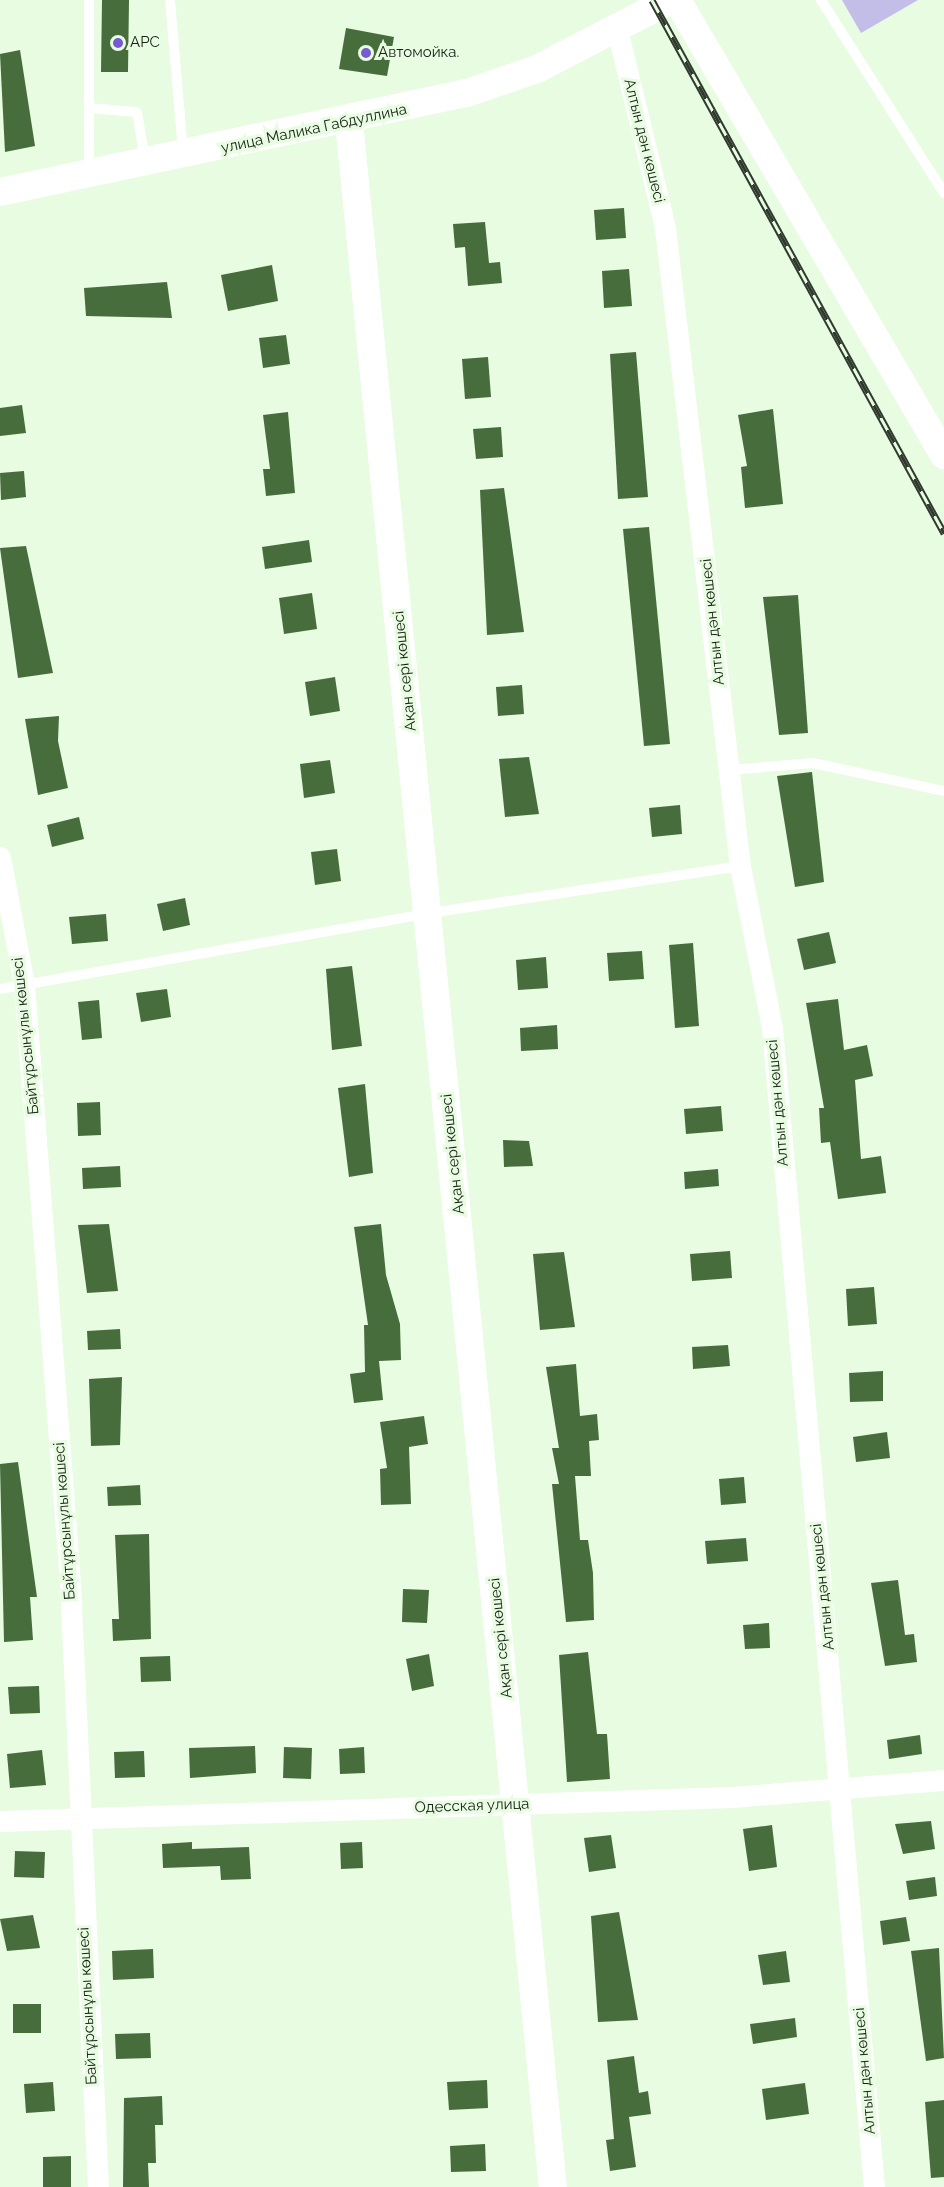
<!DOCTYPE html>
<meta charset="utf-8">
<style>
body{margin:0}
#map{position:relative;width:944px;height:2187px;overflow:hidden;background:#e7fce1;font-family:Raleway,sans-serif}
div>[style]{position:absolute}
.green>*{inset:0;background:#c3bee8}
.building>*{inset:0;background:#476d3c}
.lane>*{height:10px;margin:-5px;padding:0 5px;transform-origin:5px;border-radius:5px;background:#fff}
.street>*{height:21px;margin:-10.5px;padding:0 10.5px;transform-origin:10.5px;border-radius:10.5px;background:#fff}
.secondary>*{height:28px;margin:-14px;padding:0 14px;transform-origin:14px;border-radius:14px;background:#fff}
.rail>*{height:7px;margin-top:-3.5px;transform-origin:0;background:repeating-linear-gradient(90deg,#e7fce1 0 14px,#30392e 0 28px);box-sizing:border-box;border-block:2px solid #30392e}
.dots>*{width:16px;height:16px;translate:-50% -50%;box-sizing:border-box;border:3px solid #e7fce1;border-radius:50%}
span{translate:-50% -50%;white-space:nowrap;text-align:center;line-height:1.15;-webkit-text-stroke:6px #e7fce1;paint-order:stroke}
.poi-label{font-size:15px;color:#181f16}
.left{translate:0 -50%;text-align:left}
.street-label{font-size:15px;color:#181f16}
</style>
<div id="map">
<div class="green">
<i style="clip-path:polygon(842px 0,918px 0,861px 33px)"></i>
</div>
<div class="building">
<i style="clip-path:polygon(102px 0,129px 0,128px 72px,101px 72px)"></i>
<i style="clip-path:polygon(346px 28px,394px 37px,387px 76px,339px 69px)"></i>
<i style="clip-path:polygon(20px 50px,35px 146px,5px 152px,0 54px)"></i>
<i style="clip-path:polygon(624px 208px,626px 238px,596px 240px,594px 210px)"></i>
<i style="clip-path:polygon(485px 222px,489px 263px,500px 262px,502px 283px,468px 286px,465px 247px,455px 248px,453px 224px)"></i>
<i style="clip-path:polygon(272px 265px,278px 301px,228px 311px,221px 275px)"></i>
<i style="clip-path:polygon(629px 269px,632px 306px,604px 308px,602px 271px)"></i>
<i style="clip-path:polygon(167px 282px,172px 318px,86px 316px,84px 288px)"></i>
<i style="clip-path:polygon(286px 335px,290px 364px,263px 368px,259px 338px)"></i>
<i style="clip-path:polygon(636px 352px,648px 497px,618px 499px,610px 354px)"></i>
<i style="clip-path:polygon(488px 357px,491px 397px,465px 399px,462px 359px)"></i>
<i style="clip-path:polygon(22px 405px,26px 433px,0 436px,0 408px)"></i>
<i style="clip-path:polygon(773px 409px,783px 504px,745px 508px,741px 467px,747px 466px,738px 415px)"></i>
<i style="clip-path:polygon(288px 412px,295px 493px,266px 496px,263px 469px,270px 469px,263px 415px)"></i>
<i style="clip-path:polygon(501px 427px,503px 457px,476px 459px,473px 429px)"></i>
<i style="clip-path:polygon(24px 471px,26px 497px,1px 500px,0 473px)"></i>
<i style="clip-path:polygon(504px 488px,524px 632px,487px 635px,480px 490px)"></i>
<i style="clip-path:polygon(649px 527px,670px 744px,644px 746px,623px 529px)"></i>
<i style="clip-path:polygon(309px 540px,312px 562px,265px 569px,262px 547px)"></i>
<i style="clip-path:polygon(26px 546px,53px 673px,18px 678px,0 548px)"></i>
<i style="clip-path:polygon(312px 593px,317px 629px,284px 634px,279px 598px)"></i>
<i style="clip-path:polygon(798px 595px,808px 733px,779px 735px,763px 597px)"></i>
<i style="clip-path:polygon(335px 677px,340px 711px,310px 716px,305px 682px)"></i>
<i style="clip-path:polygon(522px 685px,524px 714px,498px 716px,496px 687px)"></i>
<i style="clip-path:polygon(59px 716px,58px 741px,68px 788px,38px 795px,25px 719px)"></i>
<i style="clip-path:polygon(529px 757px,539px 814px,505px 817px,499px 759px)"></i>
<i style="clip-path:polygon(330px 760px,335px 793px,304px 798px,300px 764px)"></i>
<i style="clip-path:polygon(812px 772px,824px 882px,795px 887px,777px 776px)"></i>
<i style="clip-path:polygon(680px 805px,682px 834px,652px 837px,649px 808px)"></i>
<i style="clip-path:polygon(79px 817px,84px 839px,52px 847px,47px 825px)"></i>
<i style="clip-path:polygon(337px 849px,341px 881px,315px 885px,311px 852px)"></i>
<i style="clip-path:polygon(185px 898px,190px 925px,163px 931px,157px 904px)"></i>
<i style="clip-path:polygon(106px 914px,108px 941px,72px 944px,69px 917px)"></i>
<i style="clip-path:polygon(829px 932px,836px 963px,804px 970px,797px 939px)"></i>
<i style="clip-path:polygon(693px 943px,699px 1026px,675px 1028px,669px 945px)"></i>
<i style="clip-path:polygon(642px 951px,644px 979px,609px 981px,607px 953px)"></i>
<i style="clip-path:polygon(546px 957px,548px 988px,518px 990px,516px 960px)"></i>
<i style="clip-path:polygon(352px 966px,362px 1046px,332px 1050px,326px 969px)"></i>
<i style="clip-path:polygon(167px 989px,171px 1017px,141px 1022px,136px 993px)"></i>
<i style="clip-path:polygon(838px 999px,844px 1050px,867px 1045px,873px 1076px,855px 1080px,861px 1159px,881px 1156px,886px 1193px,838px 1199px,830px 1142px,821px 1143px,819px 1108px,824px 1108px,806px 1003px)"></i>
<i style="clip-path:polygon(99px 1000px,102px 1038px,82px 1040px,78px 1002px)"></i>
<i style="clip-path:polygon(557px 1025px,558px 1049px,521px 1051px,520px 1028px)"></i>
<i style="clip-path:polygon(365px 1084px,373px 1173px,349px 1177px,338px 1088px)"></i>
<i style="clip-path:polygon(100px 1102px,101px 1135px,78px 1136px,77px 1103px)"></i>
<i style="clip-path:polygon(721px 1106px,723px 1131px,686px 1134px,684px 1109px)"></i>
<i style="clip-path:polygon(503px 1140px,529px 1141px,533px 1166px,504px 1167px)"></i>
<i style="clip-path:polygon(120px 1166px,121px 1187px,83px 1189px,82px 1168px)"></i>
<i style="clip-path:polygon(718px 1169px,719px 1186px,685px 1189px,684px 1172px)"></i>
<i style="clip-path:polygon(109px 1224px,118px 1291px,87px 1293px,78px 1225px)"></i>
<i style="clip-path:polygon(381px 1224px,386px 1275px,400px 1324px,401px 1360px,379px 1361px,383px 1400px,354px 1403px,350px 1374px,365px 1372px,364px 1325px,368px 1325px,354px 1227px)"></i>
<i style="clip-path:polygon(730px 1251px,732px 1278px,692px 1281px,690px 1254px)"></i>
<i style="clip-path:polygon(564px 1252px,575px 1327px,540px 1330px,533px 1254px)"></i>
<i style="clip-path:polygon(874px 1287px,877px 1324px,848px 1326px,846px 1289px)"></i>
<i style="clip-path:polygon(120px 1329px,121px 1349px,88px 1350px,87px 1331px)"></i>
<i style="clip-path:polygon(728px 1345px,730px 1366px,693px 1369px,692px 1347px)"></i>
<i style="clip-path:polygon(576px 1364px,580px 1416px,597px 1414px,599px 1440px,589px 1441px,591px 1476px,575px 1476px,580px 1540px,588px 1540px,593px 1573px,594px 1620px,566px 1622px,552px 1484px,559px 1484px,552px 1448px,559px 1448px,546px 1367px)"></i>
<i style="clip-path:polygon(883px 1371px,883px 1401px,850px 1402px,849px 1373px)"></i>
<i style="clip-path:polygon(122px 1377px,120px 1445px,91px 1446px,89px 1379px)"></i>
<i style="clip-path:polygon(424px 1416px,428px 1444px,409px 1447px,411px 1504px,381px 1505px,380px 1469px,387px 1468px,380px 1422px)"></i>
<i style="clip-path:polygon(887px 1432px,890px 1458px,856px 1462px,853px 1437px)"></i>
<i style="clip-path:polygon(18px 1462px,37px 1597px,30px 1597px,33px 1640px,4px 1642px,0 1464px)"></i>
<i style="clip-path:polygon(744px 1477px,746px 1503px,721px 1505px,719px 1479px)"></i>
<i style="clip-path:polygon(140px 1485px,141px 1505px,108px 1506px,107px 1487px)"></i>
<i style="clip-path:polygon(149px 1534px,151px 1639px,113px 1641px,112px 1619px,119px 1619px,115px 1535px)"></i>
<i style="clip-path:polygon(746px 1538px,748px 1561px,707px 1564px,705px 1541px)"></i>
<i style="clip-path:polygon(898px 1580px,905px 1635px,914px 1634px,917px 1662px,885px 1666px,871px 1583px)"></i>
<i style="clip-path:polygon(403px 1589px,429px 1590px,427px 1623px,402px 1622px)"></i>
<i style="clip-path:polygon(769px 1623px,770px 1648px,745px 1649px,743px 1625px)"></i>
<i style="clip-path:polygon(588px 1652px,597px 1734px,607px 1734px,610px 1779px,567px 1782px,559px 1655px)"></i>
<i style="clip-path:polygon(429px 1654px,434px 1686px,412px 1691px,406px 1659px)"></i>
<i style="clip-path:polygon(170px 1656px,171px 1681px,141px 1682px,140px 1657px)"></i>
<i style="clip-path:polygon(39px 1686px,40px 1713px,10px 1714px,8px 1687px)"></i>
<i style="clip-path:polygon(920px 1735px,922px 1754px,889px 1759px,887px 1740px)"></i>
<i style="clip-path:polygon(255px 1746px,256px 1773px,190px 1778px,189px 1748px)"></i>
<i style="clip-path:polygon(284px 1747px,312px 1748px,311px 1779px,283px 1778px)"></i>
<i style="clip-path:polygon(364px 1747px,365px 1773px,340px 1774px,339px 1749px)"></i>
<i style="clip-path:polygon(42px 1750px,46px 1785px,10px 1788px,7px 1754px)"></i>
<i style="clip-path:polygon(144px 1751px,145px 1777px,115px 1778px,114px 1752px)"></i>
<i style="clip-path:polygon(931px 1821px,935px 1849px,903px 1854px,895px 1824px)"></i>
<i style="clip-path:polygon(772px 1825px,777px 1867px,749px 1871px,743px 1829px)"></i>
<i style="clip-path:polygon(611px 1835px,616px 1868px,589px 1872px,584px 1838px)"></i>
<i style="clip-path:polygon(192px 1842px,192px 1849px,249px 1847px,251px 1879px,221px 1880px,220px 1866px,163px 1868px,162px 1844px)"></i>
<i style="clip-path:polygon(362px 1842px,363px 1868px,341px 1869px,340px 1843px)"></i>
<i style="clip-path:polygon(15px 1851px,45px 1852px,44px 1878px,14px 1877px)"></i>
<i style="clip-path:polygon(935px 1877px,937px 1896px,909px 1900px,906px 1881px)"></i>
<i style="clip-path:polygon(619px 1912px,638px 2020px,598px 2022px,591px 1916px)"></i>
<i style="clip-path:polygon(33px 1915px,40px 1948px,7px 1951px,0 1919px)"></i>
<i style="clip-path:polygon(906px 1917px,910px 1941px,883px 1945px,880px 1921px)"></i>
<i style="clip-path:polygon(939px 1948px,944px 2058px,926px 2061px,911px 1951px)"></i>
<i style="clip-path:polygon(153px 1949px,154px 1978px,113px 1980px,112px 1951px)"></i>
<i style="clip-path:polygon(786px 1951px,790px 1982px,763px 1985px,758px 1955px)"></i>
<i style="clip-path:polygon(13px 2004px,41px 2004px,41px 2033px,13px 2033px)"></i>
<i style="clip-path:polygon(795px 2018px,797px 2037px,753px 2044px,750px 2024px)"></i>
<i style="clip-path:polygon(150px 2033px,151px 2058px,116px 2059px,115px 2034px)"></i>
<i style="clip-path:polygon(634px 2056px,639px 2093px,648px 2091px,651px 2114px,629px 2117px,636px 2167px,610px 2171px,606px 2140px,614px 2139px,607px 2060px)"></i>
<i style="clip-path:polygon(487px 2080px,488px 2108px,449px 2110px,447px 2082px)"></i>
<i style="clip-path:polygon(53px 2082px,55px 2111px,26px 2113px,24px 2084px)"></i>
<i style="clip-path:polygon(805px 2083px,809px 2114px,766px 2120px,762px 2089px)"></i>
<i style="clip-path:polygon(162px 2096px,163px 2125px,155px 2125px,156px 2163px,148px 2163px,149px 2187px,123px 2187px,124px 2098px)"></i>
<i style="clip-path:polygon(944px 2100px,944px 2177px,931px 2178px,925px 2102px)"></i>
<i style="clip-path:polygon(485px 2144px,486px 2171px,451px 2172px,450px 2146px)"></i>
<i style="clip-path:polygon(71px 2156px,71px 2187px,43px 2187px,43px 2157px)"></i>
</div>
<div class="lane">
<i style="left:170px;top:0;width:153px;rotate:85.1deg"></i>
<i style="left:821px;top:0;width:229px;rotate:57.5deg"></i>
<i style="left:89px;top:108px;width:48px;rotate:4.8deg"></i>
<i style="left:137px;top:112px;width:49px;rotate:80.5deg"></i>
<i style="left:89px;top:171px;width:171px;rotate:-90deg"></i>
<i style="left:730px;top:770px;width:83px;rotate:-4.8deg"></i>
<i style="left:813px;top:763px;width:134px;rotate:12.1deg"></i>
<i style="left:0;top:989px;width:437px;rotate:-10deg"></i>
<i style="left:430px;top:913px;width:314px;rotate:-8.6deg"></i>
</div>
<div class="street">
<i style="left:617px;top:29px;width:205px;rotate:76.4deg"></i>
<i style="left:665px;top:228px;width:642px;rotate:83.3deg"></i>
<i style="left:740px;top:866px;width:165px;rotate:78.8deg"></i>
<i style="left:772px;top:1028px;width:1163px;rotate:84.97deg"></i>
<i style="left:0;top:857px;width:129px;rotate:79.3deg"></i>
<i style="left:24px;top:984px;width:601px;rotate:85.61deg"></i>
<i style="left:70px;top:1583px;width:605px;rotate:87.35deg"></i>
<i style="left:0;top:1821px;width:732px;rotate:-1.88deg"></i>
<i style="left:732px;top:1797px;width:213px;rotate:-4.6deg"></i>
</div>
<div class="secondary">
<i style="left:677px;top:0;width:528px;rotate:59.6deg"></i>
<i style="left:349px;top:122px;width:2075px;rotate:84.36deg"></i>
<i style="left:0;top:192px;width:477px;rotate:-12deg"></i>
<i style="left:467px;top:93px;width:74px;rotate:-18.9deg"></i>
<i style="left:537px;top:69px;width:150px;rotate:-27.4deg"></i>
</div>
<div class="rail">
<i style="left:652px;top:0;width:608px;rotate:61.28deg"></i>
</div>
<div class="dots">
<i style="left:118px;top:43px;background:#765ad4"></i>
<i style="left:366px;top:53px;background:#765ad4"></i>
</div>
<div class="poi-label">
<span class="left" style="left:130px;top:43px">АРС</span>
<span class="left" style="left:378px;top:53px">Автомойка.</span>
</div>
<div class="street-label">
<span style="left:314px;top:129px;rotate:-12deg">улица Малика Габдуллина</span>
<span style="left:644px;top:141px;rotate:76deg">Алтын дән көшесі</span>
<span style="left:713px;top:622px;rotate:-96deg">Алтын дән көшесі</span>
<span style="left:405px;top:671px;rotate:-96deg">Ақан сері көшесі</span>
<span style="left:26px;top:1036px;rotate:-96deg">Байтұрсынұлы көшесі</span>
<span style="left:778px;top:1103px;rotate:-95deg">Алтын дән көшесі</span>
<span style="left:453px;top:1154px;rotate:-96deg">Ақан сері көшесі</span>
<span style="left:65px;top:1521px;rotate:-94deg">Байтұрсынұлы көшесі</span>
<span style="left:823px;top:1587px;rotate:-96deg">Алтын дән көшесі</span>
<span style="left:501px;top:1638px;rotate:-96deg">Ақан сері көшесі</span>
<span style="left:472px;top:1806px;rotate:-2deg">Одесская улица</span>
<span style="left:88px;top:2006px;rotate:-93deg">Байтұрсынұлы көшесі</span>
<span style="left:865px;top:2071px;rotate:-95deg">Алтын дән көшесі</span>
</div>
</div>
